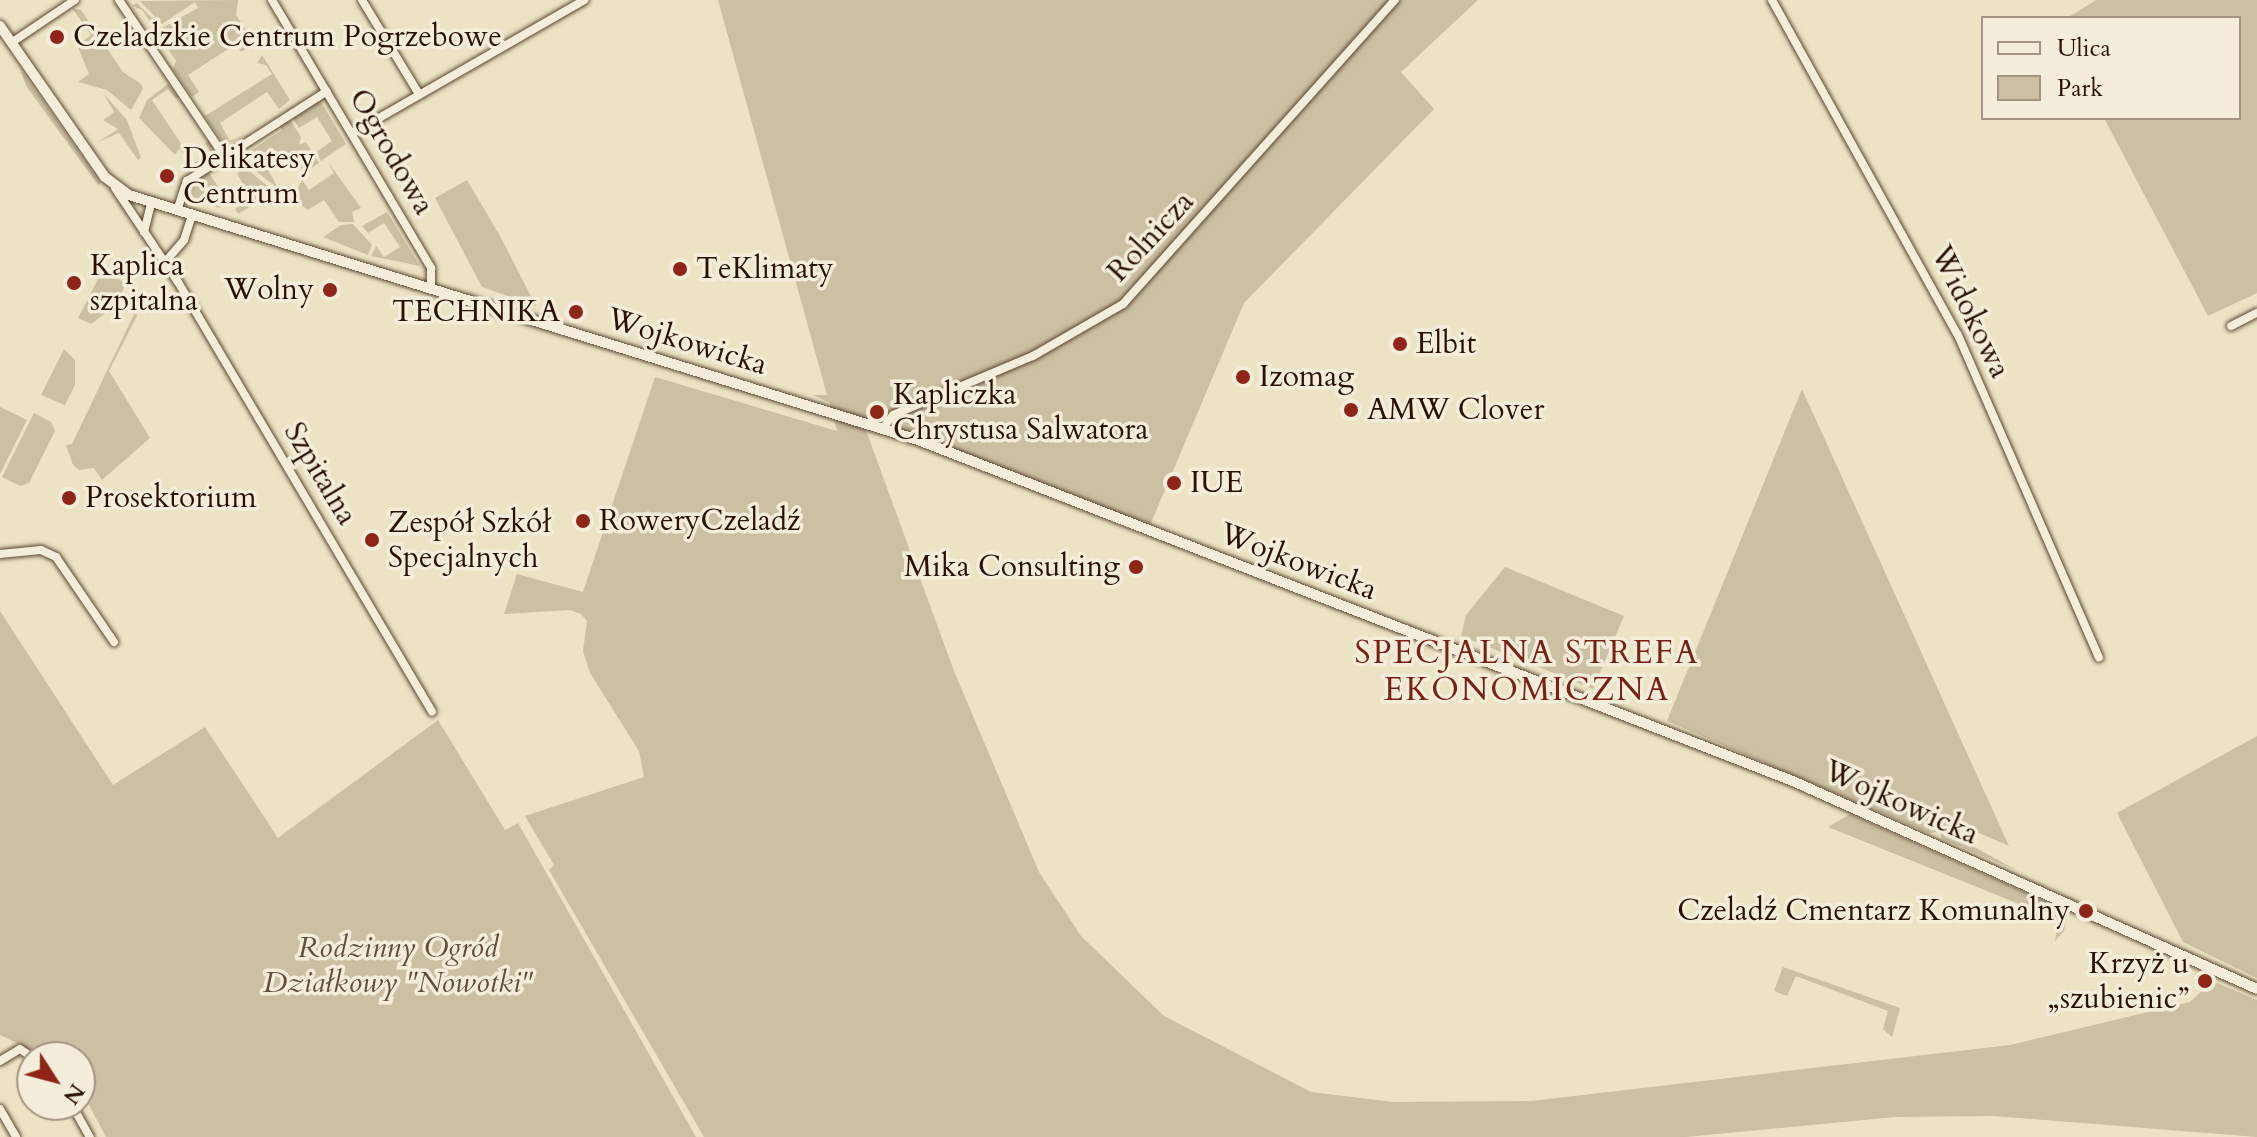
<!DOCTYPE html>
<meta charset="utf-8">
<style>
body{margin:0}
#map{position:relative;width:2257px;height:1137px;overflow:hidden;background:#ece3c5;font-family:Cardo,serif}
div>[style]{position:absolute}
.green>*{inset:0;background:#cbbfa4}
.roads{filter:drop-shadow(0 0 2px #5b4631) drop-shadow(0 0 2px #5b4631)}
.minor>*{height:8px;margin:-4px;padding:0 4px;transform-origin:4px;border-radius:4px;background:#f3edd9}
.tertiary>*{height:10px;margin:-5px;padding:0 5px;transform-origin:5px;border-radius:5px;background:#f3edd9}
.dots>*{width:22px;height:22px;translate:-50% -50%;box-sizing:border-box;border:4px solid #f3edd9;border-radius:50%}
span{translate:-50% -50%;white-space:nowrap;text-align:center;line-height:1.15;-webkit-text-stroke:7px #f3edd9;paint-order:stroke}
.poi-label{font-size:30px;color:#2b1100}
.left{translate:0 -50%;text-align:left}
.right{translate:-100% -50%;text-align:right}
.street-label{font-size:30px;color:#2b1100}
.park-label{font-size:30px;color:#634e39;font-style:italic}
.neighbourhood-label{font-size:32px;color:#7a1f14;letter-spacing:2px}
.legend{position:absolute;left:1981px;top:16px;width:260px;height:104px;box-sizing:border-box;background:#f3edd9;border:2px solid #a39582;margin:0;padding:10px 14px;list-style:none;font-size:24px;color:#2b1100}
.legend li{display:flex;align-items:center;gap:16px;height:40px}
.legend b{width:40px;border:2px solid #a39582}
.north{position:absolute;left:16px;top:1041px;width:80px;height:80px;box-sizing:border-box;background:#f3edd9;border:2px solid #a39582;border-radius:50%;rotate:126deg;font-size:22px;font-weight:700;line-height:32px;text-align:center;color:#2b1100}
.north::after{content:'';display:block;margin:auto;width:28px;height:36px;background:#8f2418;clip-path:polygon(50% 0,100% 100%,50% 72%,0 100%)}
</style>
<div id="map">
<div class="green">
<i style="clip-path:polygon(238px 0,236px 15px,255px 43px,241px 52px,236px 44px,188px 75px,199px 92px,192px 97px,173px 69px,176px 61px,142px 10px,132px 6px,137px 3px,162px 28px,198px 8px,195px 2px,162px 24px,140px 1px)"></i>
<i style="clip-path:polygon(718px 0,1478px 0,1401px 72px,1434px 109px,1244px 303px,1148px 530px,864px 421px,860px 414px,954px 671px,1039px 872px,1081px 936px,1164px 1016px,1311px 1092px,1393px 1102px,1531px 1101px,2010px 1045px,2190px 1002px,2212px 981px,2257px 1000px,2257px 1137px,1993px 1116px,1895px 1117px,1686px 1137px,704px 1137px,549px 870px,554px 865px,525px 816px,644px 777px,639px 751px,590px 673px,583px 651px,587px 621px,581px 614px,570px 610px,504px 614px,517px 574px,583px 592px,655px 377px,837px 431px,830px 403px,813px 395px,827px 395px)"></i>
<i style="clip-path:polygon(2096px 0,2257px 0,2257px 293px,2208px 316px,2104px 118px,2239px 118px,2239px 18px,2067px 18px)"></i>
<i style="clip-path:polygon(72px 8px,81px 10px,123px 72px,141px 84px,143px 89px,131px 110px,107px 90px,78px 82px,89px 74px,77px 45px,91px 35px)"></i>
<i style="clip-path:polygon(262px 55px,290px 100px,279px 109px,267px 92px,220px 123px,230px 141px,245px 135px,225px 145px,205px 116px,272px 74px,266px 65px,257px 63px)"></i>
<i style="clip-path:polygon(20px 68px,101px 183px,98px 185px,26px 86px)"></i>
<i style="clip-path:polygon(168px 84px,179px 97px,176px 99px,168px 89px,152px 100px,194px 163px,211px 153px,205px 143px,209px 141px,214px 149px,213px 154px,196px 165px,179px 149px,175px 155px,139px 118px,147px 100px)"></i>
<i style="clip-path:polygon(103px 93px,127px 120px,141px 158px,138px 160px,119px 133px,98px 142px,118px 129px,103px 120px,114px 112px)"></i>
<i style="clip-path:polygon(315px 101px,321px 102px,346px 144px,321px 161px,316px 152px,332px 141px,317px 117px,299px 128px,292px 117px)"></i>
<i style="clip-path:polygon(289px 118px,301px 137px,299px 145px,306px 142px,319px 163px,304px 173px,300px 166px,308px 158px,298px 165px,292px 157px,269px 172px,279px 189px,253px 169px,256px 156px,246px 161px,240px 154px,242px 147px,246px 154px,282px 130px,278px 124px)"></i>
<i style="clip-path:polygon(328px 162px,361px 208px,352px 212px,354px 222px,339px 222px,324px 200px,308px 210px,292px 198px,302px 180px,309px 190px,334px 173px)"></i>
<i style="clip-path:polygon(243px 166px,275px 192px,238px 214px,235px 209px,252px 198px,237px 174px)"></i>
<i style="clip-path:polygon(201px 173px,209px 173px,221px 191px,215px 192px,224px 197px,220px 208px,183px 196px)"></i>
<i style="clip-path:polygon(467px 180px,500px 236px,536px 306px,482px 287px,435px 198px)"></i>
<i style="clip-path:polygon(387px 212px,420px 266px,371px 256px,376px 246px,384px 257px,400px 247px,384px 223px,368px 233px,362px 226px)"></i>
<i style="clip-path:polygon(353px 224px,372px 245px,368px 255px,323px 237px,341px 225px)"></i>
<i style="clip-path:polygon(102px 271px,122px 281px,124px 288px,115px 306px,91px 324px,78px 318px)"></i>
<i style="clip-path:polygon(136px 310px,137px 316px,109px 371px,150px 438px,102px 480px,94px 468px,79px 470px,73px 465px,66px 445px,72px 444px)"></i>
<i style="clip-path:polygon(64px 349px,75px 360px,75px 385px,65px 405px,41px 395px)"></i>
<i style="clip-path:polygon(1802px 389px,2009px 846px,1963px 826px,1958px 838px,2016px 870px,1942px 839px,1940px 832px,1928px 833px,1667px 721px)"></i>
<i style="clip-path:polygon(0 407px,27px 420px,0 474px)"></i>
<i style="clip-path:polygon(34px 413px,51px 422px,55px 431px,29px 483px,20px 486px,2px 477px)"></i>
<i style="clip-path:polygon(1505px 567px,1624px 616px,1593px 689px,1461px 636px,1466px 615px)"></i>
<i style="clip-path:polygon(0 611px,113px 785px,205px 727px,278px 838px,438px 720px,505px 830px,518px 823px,696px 1137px,106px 1137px,80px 1088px,80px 1057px,45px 1057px,0 1035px)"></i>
<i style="clip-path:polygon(2257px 736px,2257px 978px,2183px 942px,2117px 813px)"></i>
<i style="clip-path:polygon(1850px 814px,2062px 909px,2067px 917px,2064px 931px,2055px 941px,2059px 920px,1828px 827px)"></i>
<i style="clip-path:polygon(1783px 967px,1900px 1008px,1892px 1037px,1883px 1029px,1888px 1011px,1796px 976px,1787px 996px,1774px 991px)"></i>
</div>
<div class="roads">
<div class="minor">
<i style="left:119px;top:0;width:189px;rotate:56deg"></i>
<i style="left:272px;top:0;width:312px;rotate:59.3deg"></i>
<i style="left:431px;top:268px;width:21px;rotate:90deg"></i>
<i style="left:362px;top:0;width:110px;rotate:58.8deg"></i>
<i style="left:1772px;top:0;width:383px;rotate:61deg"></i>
<i style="left:1958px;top:335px;width:352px;rotate:66.4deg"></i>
<i style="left:11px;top:43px;width:77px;rotate:-33.9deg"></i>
<i style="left:353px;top:133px;width:267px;rotate:-29.9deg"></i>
<i style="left:115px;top:188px;width:113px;rotate:56.2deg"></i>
<i style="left:178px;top:282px;width:499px;rotate:59.4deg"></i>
<i style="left:177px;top:211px;width:32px;rotate:-72deg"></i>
<i style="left:187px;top:181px;width:166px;rotate:-32.7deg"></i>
<i style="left:144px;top:232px;width:30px;rotate:-76deg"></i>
<i style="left:165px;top:262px;width:29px;rotate:-49deg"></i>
<i style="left:184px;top:240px;width:25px;rotate:-72deg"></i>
<i style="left:2231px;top:326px;width:29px;rotate:-27deg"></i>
<i style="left:883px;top:428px;width:16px;rotate:-52deg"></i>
<i style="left:893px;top:415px;width:152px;rotate:-22.9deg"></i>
<i style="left:1033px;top:356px;width:104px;rotate:-30deg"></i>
<i style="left:1123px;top:304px;width:408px;rotate:-48.2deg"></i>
<i style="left:0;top:554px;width:41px;rotate:-5.6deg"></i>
<i style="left:41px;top:550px;width:17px;rotate:25deg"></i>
<i style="left:56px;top:557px;width:103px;rotate:55.7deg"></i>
<i style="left:0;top:1061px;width:23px;rotate:-31deg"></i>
<i style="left:20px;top:1049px;width:14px;rotate:34deg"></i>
<i style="left:72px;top:1105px;width:37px;rotate:61deg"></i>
<i style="left:0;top:1109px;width:32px;rotate:60deg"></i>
</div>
<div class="tertiary">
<i style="left:0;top:26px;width:184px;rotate:55.2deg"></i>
<i style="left:105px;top:177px;width:30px;rotate:37deg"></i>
<i style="left:129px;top:195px;width:826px;rotate:17.25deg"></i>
<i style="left:918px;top:440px;width:941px;rotate:21.3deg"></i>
<i style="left:1795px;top:782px;width:506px;rotate:24.13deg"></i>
</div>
</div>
<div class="dots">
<i style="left:57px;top:37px;background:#8f2418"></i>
<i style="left:167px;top:176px;background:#8f2418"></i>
<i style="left:680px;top:269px;background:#8f2418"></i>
<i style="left:74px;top:283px;background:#8f2418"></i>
<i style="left:330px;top:290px;background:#8f2418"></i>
<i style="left:576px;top:312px;background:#8f2418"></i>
<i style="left:1400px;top:344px;background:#8f2418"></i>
<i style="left:1243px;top:377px;background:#8f2418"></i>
<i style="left:1351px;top:410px;background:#8f2418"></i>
<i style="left:877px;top:412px;background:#8f2418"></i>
<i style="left:1174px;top:483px;background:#8f2418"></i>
<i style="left:69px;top:498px;background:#8f2418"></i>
<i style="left:583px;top:521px;background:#8f2418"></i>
<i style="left:372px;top:540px;background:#8f2418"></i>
<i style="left:1136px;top:567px;background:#8f2418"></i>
<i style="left:2086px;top:911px;background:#8f2418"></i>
<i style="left:2205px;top:981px;background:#8f2418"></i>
</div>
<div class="poi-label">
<span class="left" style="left:73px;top:37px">Czeladzkie Centrum Pogrzebowe</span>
<span class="left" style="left:183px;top:176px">Delikatesy<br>Centrum</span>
<span class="left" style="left:90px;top:283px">Kaplica<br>szpitalna</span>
<span class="left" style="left:696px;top:269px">TeKlimaty</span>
<span class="right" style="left:314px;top:290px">Wolny</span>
<span class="right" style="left:560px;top:312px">TECHNIKA</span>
<span class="left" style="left:1416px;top:344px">Elbit</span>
<span class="left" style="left:1259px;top:377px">Izomag</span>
<span class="left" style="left:893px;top:412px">Kapliczka<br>Chrystusa Salwatora</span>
<span class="left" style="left:1367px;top:410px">AMW Clover</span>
<span class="left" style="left:1190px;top:483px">IUE</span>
<span class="left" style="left:85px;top:498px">Prosektorium</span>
<span class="left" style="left:599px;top:521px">RoweryCzeladź</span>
<span class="left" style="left:388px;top:540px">Zespół Szkół<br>Specjalnych</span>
<span class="right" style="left:1120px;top:567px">Mika Consulting</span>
<span class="right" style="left:2070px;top:911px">Czeladź Cmentarz Komunalny</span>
<span class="right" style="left:2189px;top:981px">Krzyż u<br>„szubienic”</span>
</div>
<div class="street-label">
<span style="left:391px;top:152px;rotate:60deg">Ogrodowa</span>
<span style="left:1151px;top:237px;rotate:-47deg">Rolnicza</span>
<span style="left:1970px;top:312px;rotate:64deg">Widokowa</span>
<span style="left:687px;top:342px;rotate:17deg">Wojkowicka</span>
<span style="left:320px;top:474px;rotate:59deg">Szpitalna</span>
<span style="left:1298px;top:562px;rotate:21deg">Wojkowicka</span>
<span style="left:1901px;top:803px;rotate:24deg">Wojkowicka</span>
</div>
<div class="park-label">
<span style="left:398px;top:965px">Rodzinny Ogród<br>Działkowy "Nowotki"</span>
</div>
<div class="neighbourhood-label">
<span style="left:1527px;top:672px">SPECJALNA STREFA<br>EKONOMICZNA</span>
</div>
<ul class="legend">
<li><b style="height:10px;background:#f3edd9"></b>Ulica</li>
<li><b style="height:22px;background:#cbbfa4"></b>Park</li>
</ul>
<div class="north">N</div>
</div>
